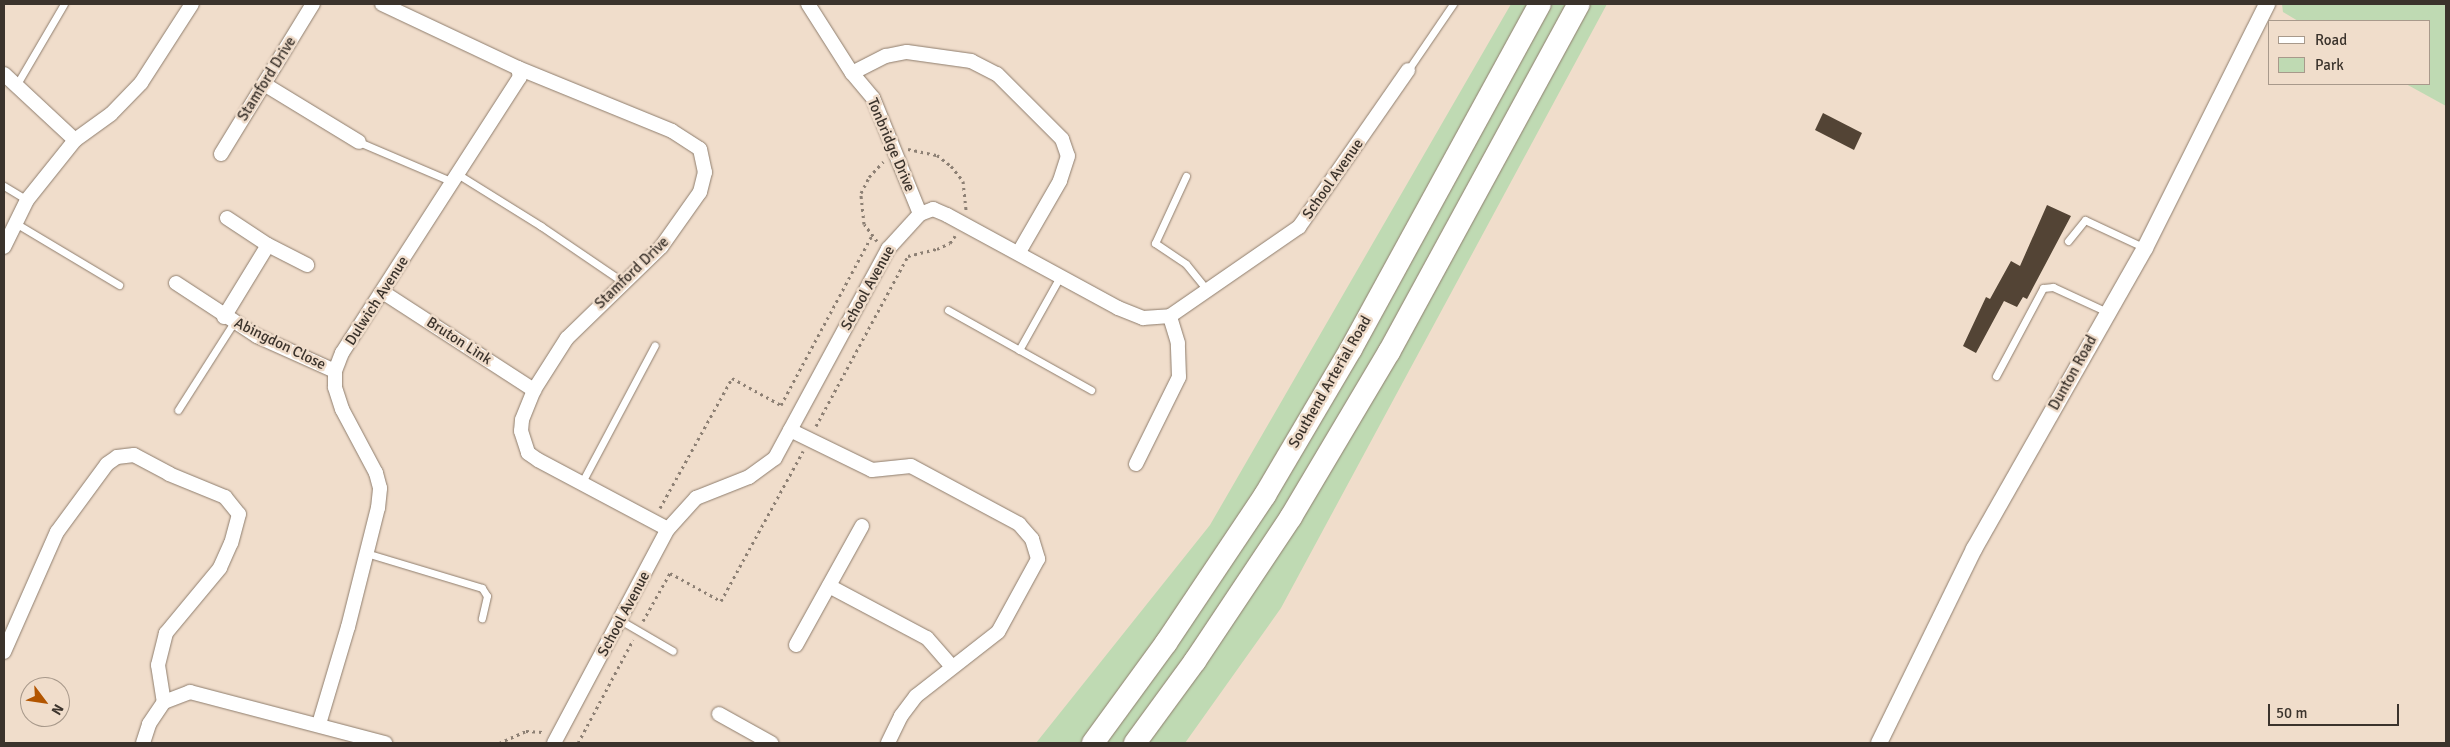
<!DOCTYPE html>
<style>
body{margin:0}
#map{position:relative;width:2450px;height:747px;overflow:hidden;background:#f0ddcb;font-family:Signika,sans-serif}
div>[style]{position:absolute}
.green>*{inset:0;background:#bfdab3}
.building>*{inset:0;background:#534435}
.path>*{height:3px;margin-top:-1.5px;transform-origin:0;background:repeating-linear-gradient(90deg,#8d8074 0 2.5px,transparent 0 6.5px)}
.roads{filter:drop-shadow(0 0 1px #8e7d6d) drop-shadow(0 0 1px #8e7d6d)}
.service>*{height:7px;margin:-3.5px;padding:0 3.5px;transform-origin:3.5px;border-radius:3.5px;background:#fff}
.minor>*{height:14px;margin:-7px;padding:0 7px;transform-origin:7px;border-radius:7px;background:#fff}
.tertiary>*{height:16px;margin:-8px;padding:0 8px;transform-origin:8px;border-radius:8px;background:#fff}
.trunk>*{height:22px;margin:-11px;padding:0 11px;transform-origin:11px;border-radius:11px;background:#fff}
span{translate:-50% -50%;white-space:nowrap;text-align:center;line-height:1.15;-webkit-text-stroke:5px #f0ddcb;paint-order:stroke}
.street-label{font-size:15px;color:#3b332c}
.frame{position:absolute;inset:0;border:5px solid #3b332c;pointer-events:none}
.legend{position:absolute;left:2268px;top:20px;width:162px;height:65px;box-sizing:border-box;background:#f0ddcb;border:1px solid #a8998b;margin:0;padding:6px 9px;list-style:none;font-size:15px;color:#3b332c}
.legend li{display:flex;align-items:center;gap:10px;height:25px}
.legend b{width:25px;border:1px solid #a8998b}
.north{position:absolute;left:20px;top:677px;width:50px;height:50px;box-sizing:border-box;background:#f0ddcb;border:1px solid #a8998b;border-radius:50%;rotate:121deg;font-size:14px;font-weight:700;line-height:20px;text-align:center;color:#3b332c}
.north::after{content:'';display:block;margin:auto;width:18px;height:22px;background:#b25500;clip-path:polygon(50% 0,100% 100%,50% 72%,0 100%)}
.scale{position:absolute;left:2268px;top:704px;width:131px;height:22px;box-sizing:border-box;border:2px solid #3b332c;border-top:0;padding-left:6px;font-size:15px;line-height:18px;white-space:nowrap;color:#3b332c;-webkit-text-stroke:4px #f0ddcb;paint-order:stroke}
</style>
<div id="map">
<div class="green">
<i style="clip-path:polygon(1511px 4px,1607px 4px,1281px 608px,1185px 743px,1036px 743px,1210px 525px)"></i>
<i style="clip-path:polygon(2282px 4px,2446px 4px,2446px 106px,2406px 84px,2429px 84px,2429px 21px,2298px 21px,2283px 12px)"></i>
</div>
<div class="building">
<i style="clip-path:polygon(1823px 113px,1862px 133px,1854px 150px,1815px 130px)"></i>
<i style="clip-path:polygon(2047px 205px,2071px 216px,2027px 299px,2023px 297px,2017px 307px,2004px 301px,1976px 353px,1963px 346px,1986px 297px,1990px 299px,2011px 261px,2020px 266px)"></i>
</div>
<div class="path">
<i style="left:908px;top:149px;width:30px;rotate:12deg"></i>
<i style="left:937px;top:155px;width:18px;rotate:38deg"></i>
<i style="left:951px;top:166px;width:19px;rotate:51deg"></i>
<i style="left:963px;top:181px;width:29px;rotate:84deg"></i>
<i style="left:877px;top:241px;width:21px;rotate:-127deg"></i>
<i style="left:864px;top:224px;width:31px;rotate:-96deg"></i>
<i style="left:861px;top:193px;width:18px;rotate:-63deg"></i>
<i style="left:869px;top:177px;width:21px;rotate:-47deg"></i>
<i style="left:816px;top:426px;width:193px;rotate:-61.6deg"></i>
<i style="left:908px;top:256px;width:30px;rotate:-14deg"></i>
<i style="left:937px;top:249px;width:14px;rotate:-25deg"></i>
<i style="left:950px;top:243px;width:9px;rotate:-54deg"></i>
<i style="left:660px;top:508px;width:149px;rotate:-61deg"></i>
<i style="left:732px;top:378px;width:56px;rotate:28.9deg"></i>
<i style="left:781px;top:405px;width:193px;rotate:-61.8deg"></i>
<i style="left:643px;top:621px;width:55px;rotate:-60.6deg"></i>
<i style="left:670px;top:573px;width:58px;rotate:28.8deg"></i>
<i style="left:721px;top:601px;width:171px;rotate:-61.3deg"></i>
<i style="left:499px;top:743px;width:30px;rotate:-24deg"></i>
<i style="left:526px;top:731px;width:17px;rotate:3deg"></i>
<i style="left:578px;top:743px;width:117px;rotate:-61.9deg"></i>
</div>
<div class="roads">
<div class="service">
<i style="left:1408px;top:70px;width:80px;rotate:-55.7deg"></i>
<i style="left:17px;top:84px;width:93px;rotate:-59.6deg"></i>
<i style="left:359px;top:142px;width:102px;rotate:23.1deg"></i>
<i style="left:459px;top:175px;width:97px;rotate:31.9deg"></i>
<i style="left:541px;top:226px;width:99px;rotate:34.3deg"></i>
<i style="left:1186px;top:176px;width:74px;rotate:114.8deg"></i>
<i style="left:1155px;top:243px;width:37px;rotate:34deg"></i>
<i style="left:1186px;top:264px;width:33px;rotate:51deg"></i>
<i style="left:4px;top:186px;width:27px;rotate:31deg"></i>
<i style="left:17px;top:224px;width:119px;rotate:30.9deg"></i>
<i style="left:2068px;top:241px;width:27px;rotate:-51deg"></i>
<i style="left:2085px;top:220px;width:66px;rotate:25deg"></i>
<i style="left:948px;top:310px;width:164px;rotate:29.2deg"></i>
<i style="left:1019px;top:350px;width:86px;rotate:-60.8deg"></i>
<i style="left:1996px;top:376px;width:100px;rotate:-61.9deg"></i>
<i style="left:2043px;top:288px;width:10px;rotate:-6deg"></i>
<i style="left:2053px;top:287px;width:60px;rotate:24.8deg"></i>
<i style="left:178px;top:410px;width:104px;rotate:-57.5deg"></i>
<i style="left:581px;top:484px;width:157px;rotate:-62deg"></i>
<i style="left:366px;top:553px;width:121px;rotate:16.8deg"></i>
<i style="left:482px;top:588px;width:9px;rotate:58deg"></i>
<i style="left:487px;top:596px;width:23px;rotate:103deg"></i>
<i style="left:620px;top:620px;width:61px;rotate:30.3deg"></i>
</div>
<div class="minor">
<i style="left:382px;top:4px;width:150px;rotate:25.2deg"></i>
<i style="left:518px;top:68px;width:166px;rotate:22.2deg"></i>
<i style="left:672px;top:131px;width:33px;rotate:33deg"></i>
<i style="left:700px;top:149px;width:24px;rotate:78deg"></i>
<i style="left:705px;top:172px;width:21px;rotate:104deg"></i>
<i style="left:700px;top:192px;width:67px;rotate:125.3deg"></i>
<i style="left:661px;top:247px;width:131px;rotate:135.9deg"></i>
<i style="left:567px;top:338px;width:62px;rotate:122.4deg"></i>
<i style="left:534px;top:390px;width:32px;rotate:112deg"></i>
<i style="left:522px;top:420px;width:11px;rotate:95deg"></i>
<i style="left:521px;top:431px;width:23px;rotate:72deg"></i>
<i style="left:528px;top:453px;width:12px;rotate:35deg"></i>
<i style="left:538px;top:460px;width:147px;rotate:28deg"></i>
<i style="left:808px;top:4px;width:82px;rotate:57.5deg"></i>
<i style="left:852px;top:73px;width:33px;rotate:50deg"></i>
<i style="left:873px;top:98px;width:125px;rotate:67.9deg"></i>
<i style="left:852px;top:73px;width:38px;rotate:-27deg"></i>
<i style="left:886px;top:56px;width:21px;rotate:-11deg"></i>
<i style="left:907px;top:52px;width:65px;rotate:8deg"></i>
<i style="left:971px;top:61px;width:29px;rotate:27deg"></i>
<i style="left:997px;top:74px;width:92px;rotate:45deg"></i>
<i style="left:1062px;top:139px;width:18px;rotate:71deg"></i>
<i style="left:1068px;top:156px;width:26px;rotate:108deg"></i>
<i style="left:1060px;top:181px;width:82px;rotate:120deg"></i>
<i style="left:4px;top:74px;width:97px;rotate:42.9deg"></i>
<i style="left:264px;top:84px;width:111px;rotate:31.4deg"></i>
<i style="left:221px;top:154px;width:176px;rotate:-58.5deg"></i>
<i style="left:227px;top:218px;width:49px;rotate:33.4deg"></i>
<i style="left:268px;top:245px;width:44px;rotate:27.1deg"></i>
<i style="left:4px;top:247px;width:52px;rotate:-63.9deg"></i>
<i style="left:27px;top:200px;width:77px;rotate:-51.3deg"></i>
<i style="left:75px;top:140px;width:44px;rotate:-35.8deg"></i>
<i style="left:111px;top:114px;width:43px;rotate:-45.9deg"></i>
<i style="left:141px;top:83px;width:94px;rotate:-57.2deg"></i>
<i style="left:176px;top:283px;width:97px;rotate:33.2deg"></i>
<i style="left:257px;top:336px;width:85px;rotate:24.2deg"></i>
<i style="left:384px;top:293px;width:179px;rotate:32.9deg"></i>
<i style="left:224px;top:317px;width:84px;rotate:-58.6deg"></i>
<i style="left:790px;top:430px;width:91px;rotate:26deg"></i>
<i style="left:872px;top:470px;width:39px;rotate:-6deg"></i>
<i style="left:911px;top:466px;width:123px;rotate:28.2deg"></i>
<i style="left:1019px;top:524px;width:20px;rotate:49deg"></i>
<i style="left:1032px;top:539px;width:21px;rotate:73deg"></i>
<i style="left:1038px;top:559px;width:83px;rotate:118.7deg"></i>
<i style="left:998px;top:632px;width:104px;rotate:142deg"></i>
<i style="left:916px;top:696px;width:25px;rotate:127deg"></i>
<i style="left:901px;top:716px;width:30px;rotate:116deg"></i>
<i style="left:1136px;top:464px;width:97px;rotate:-63.7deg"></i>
<i style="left:1179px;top:377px;width:34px;rotate:-92deg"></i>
<i style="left:1178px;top:343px;width:28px;rotate:-107deg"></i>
<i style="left:829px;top:586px;width:111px;rotate:28deg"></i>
<i style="left:927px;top:638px;width:38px;rotate:49deg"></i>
<i style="left:796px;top:645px;width:136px;rotate:-61deg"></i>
<i style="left:4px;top:652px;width:131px;rotate:-66.2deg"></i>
<i style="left:57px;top:532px;width:84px;rotate:-53.7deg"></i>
<i style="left:107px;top:464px;width:12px;rotate:-35deg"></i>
<i style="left:117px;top:457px;width:17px;rotate:-7deg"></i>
<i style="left:134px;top:455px;width:40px;rotate:28deg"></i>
<i style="left:169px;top:474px;width:61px;rotate:22.3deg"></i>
<i style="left:225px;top:497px;width:22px;rotate:51deg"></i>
<i style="left:239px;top:514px;width:30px;rotate:105deg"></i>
<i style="left:231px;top:543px;width:27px;rotate:114deg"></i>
<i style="left:220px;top:568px;width:85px;rotate:129.7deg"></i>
<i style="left:166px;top:633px;width:33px;rotate:104deg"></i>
<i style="left:158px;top:665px;width:37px;rotate:81deg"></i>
<i style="left:719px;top:714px;width:60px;rotate:29.1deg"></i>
<i style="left:319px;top:724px;width:101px;rotate:-73.4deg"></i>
<i style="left:348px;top:627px;width:123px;rotate:-75.9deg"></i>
<i style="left:378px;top:508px;width:20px;rotate:-84deg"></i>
<i style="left:380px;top:488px;width:16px;rotate:-105deg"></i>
<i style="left:376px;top:473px;width:72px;rotate:-118deg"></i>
<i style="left:342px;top:409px;width:23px;rotate:-108deg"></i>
<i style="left:335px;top:387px;width:16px;rotate:-90deg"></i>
<i style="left:335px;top:371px;width:19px;rotate:-69deg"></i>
<i style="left:342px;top:353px;width:328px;rotate:-57.2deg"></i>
<i style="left:520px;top:77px;width:9px;rotate:-103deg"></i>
<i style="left:143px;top:743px;width:20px;rotate:-72deg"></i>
<i style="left:149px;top:724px;width:27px;rotate:-56deg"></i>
<i style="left:164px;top:702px;width:28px;rotate:-21deg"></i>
<i style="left:190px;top:692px;width:202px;rotate:14.7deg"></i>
<i style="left:554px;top:743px;width:242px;rotate:-62deg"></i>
<i style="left:668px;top:529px;width:42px;rotate:-47.9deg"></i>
<i style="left:696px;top:498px;width:57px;rotate:-21.6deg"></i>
<i style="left:749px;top:477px;width:32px;rotate:-36deg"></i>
<i style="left:775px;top:458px;width:238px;rotate:-61.6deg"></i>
<i style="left:888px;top:249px;width:47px;rotate:-47.6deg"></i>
<i style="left:920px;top:214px;width:14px;rotate:-21deg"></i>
<i style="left:933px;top:209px;width:15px;rotate:23deg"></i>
<i style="left:947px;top:215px;width:195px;rotate:28.5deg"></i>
<i style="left:1118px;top:308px;width:27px;rotate:22deg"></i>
<i style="left:1143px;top:318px;width:27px;rotate:-4deg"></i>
<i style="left:1170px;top:316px;width:157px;rotate:-34.6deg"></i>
<i style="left:1299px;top:227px;width:191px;rotate:-55.2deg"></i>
</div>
<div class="tertiary">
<i style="left:1879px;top:743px;width:216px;rotate:-63.9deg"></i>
<i style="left:1974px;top:549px;width:346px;rotate:-60.4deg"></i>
<i style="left:2145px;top:248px;width:273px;rotate:-63.4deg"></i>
</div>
<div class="trunk">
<i style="left:1093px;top:743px;width:124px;rotate:-53.9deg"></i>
<i style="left:1166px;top:643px;width:178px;rotate:-56.2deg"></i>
<i style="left:1265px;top:495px;width:169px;rotate:-59.5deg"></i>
<i style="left:1351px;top:349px;width:393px;rotate:-61.3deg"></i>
<i style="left:1135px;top:743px;width:102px;rotate:-53.8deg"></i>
<i style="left:1195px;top:661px;width:173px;rotate:-56.3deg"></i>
<i style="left:1291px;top:517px;width:192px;rotate:-59.3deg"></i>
<i style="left:1389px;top:352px;width:396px;rotate:-61.4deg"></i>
</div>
</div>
<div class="street-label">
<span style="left:267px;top:79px;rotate:-58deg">Stamford Drive</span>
<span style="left:891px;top:145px;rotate:67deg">Tonbridge Drive</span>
<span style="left:1333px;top:179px;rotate:-55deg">School Avenue</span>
<span style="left:632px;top:273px;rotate:-44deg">Stamford Drive</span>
<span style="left:868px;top:288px;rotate:-61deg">School Avenue</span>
<span style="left:377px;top:301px;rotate:-57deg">Dulwich Avenue</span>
<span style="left:459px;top:341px;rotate:33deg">Bruton Link</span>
<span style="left:280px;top:344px;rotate:26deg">Abingdon Close</span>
<span style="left:2073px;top:373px;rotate:-61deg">Dunton Road</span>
<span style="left:1330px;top:382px;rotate:-60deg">Southend Arterial Road</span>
<span style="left:624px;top:614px;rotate:-62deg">School Avenue</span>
</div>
<div class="frame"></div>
<ul class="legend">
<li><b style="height:6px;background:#fff"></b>Road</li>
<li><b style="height:14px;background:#bfdab3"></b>Park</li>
</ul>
<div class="north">N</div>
<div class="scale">50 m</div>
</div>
